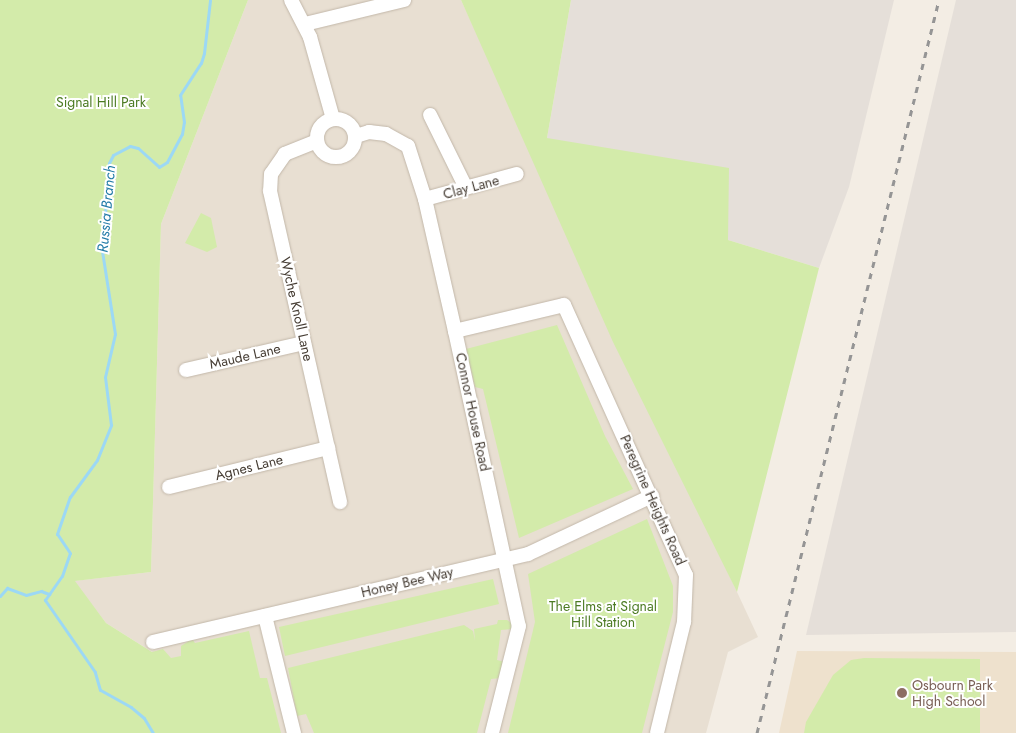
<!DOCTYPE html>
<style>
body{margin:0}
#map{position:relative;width:1016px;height:733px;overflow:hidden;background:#f3ede4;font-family:Jost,sans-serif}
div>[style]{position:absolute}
.residential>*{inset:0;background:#e8dfd2}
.industrial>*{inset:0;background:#e5dfd9}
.education>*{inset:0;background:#eee1cd}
.green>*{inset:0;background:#d3ebaa}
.stream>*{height:3px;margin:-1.5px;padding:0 1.5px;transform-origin:1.5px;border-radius:1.5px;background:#9cd8f5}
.roads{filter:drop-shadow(0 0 1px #c2b7a9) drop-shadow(0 0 1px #c2b7a9)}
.minor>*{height:14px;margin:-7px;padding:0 7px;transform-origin:7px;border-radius:7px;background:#fff}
.minor>.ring{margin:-7px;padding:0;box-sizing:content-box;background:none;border:14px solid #fff;border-radius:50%}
.rail>*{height:3px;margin-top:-1.5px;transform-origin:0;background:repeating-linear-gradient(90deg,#959595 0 6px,transparent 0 12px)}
.dots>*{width:14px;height:14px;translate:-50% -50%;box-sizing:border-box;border:2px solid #fff;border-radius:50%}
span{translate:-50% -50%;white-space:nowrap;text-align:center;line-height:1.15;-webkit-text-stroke:4px #fff;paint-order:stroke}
.park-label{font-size:14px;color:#4c7b23}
.street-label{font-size:14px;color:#463d34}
.education-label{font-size:14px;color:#785e54}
.left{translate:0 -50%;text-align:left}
.water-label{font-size:15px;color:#247ca8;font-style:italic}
</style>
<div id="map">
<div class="residential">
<i style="clip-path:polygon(248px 0,461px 0,758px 637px,728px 652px,706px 733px,198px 733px,173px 665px,106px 623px,74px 581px,151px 572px,161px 224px)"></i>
</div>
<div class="industrial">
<i style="clip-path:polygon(571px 0,894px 0,849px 187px,819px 268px,728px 240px,547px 138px)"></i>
<i style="clip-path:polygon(956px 0,1016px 0,1016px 632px,806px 635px)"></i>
</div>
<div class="education">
<i style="clip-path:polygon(797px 651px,1016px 652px,1016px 733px,779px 733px)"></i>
</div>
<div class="green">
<i style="clip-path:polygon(0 0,248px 0,161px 224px,151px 572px,75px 581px,106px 623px,152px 652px,163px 649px,171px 658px,181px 656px,181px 646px,192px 639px,195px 643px,249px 631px,260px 678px,267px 678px,281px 733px,0 733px)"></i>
<i style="clip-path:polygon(461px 0,571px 0,547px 138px,729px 168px,728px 240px,819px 268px,737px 592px,613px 342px)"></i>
<i style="clip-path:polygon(201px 213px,211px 218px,217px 247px,207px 252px,185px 243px)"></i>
<i style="clip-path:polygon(557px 325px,605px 436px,633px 489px,519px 538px,483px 389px,475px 387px,466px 349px)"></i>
<i style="clip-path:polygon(647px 519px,673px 586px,673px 612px,642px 733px,508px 733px,535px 622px,528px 574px)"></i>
<i style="clip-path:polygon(493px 579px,499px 604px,285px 656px,279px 627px)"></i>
<i style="clip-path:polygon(498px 620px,507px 620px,513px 624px,512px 629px,501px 630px,497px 660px,505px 662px,501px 678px,491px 679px,477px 733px,314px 733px,306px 714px,297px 716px,288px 668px,464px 625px,473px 631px,475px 641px,474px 629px,497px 624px)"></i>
<i style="clip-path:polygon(864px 658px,980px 659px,980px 733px,804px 733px,806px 722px,833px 675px,851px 660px)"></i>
</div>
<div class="stream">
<i style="left:0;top:596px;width:11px;rotate:-49deg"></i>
<i style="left:7px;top:588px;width:20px;rotate:20deg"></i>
<i style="left:26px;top:595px;width:16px;rotate:-15deg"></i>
<i style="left:41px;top:591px;width:9px;rotate:21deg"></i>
<i style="left:153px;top:733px;width:17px;rotate:-121deg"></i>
<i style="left:144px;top:718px;width:17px;rotate:-140deg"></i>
<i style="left:131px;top:707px;width:35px;rotate:-151deg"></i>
<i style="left:100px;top:690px;width:19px;rotate:-106deg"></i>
<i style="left:95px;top:672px;width:88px;rotate:-124.8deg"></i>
<i style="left:45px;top:600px;width:29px;rotate:-55deg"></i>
<i style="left:62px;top:576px;width:24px;rotate:-71deg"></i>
<i style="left:70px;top:553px;width:23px;rotate:-124deg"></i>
<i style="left:57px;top:534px;width:39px;rotate:-71deg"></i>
<i style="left:70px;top:497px;width:46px;rotate:-53.9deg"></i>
<i style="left:97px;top:460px;width:38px;rotate:-68deg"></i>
<i style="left:111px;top:425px;width:48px;rotate:-97.1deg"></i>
<i style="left:105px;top:377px;width:44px;rotate:-76.9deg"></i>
<i style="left:115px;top:334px;width:84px;rotate:-98.9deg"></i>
<i style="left:102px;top:251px;width:88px;rotate:-85.5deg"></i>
<i style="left:109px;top:163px;width:9px;rotate:-63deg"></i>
<i style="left:113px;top:155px;width:19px;rotate:-28deg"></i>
<i style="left:130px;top:146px;width:8px;rotate:14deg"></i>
<i style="left:138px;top:148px;width:28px;rotate:42deg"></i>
<i style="left:159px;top:167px;width:9px;rotate:-32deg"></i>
<i style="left:167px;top:162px;width:32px;rotate:-62deg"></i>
<i style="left:182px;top:134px;width:12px;rotate:-81deg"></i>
<i style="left:184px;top:122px;width:27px;rotate:-98deg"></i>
<i style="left:180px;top:95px;width:38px;rotate:-57deg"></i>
<i style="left:201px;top:63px;width:10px;rotate:-73deg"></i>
<i style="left:204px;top:53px;width:53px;rotate:-83.5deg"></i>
</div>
<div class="roads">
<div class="minor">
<i style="left:291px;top:0;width:42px;rotate:62.8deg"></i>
<i style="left:310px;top:37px;width:85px;rotate:74.3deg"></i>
<i style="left:305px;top:24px;width:102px;rotate:-13.6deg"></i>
<i style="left:430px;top:115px;width:81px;rotate:63.7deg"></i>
<i class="ring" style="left:317px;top:119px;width:24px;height:24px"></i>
<i style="left:356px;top:136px;width:14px;rotate:-17deg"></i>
<i style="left:369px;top:132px;width:17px;rotate:7deg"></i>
<i style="left:386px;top:134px;width:25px;rotate:29deg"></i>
<i style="left:408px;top:146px;width:56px;rotate:72.2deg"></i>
<i style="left:425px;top:199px;width:135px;rotate:77.2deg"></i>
<i style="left:455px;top:331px;width:302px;rotate:77.8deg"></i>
<i style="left:519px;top:626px;width:110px;rotate:104.2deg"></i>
<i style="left:317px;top:141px;width:35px;rotate:158deg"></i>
<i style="left:285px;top:154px;width:24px;rotate:125deg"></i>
<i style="left:271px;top:174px;width:17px;rotate:93deg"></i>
<i style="left:270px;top:191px;width:319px;rotate:77.3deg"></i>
<i style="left:425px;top:199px;width:95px;rotate:-15.2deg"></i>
<i style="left:455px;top:331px;width:112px;rotate:-13.4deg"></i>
<i style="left:564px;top:305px;width:296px;rotate:65.7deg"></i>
<i style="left:686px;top:575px;width:47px;rotate:92.4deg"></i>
<i style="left:684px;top:622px;width:114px;rotate:103.7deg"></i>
<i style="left:186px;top:370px;width:121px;rotate:-12.9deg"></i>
<i style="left:169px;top:487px;width:164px;rotate:-13.8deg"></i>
<i style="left:265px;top:616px;width:121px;rotate:76.1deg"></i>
<i style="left:153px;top:642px;width:385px;rotate:-13.2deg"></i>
<i style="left:528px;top:554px;width:137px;rotate:-25.1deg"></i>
</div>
</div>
<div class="rail">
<i style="left:757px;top:733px;width:755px;rotate:-76.06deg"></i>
</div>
<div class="dots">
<i style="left:902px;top:693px;background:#8d6e63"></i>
</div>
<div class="park-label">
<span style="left:101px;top:102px">Signal Hill Park</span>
<span style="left:603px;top:614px">The Elms at Signal<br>Hill Station</span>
</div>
<div class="street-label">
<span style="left:471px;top:187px;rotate:-15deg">Clay Lane</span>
<span style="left:297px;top:309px;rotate:77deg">Wyche Knoll Lane</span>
<span style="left:245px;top:356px;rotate:-13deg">Maude Lane</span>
<span style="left:473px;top:412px;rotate:78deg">Connor House Road</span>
<span style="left:249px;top:467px;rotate:-14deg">Agnes Lane</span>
<span style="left:653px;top:500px;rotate:66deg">Peregrine Heights Road</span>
<span style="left:407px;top:582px;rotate:-13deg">Honey Bee Way</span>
</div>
<div class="education-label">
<span class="left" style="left:912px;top:693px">Osbourn Park<br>High School</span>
</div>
<div class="water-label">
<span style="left:107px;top:209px;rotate:-85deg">Russia Branch</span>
</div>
</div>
